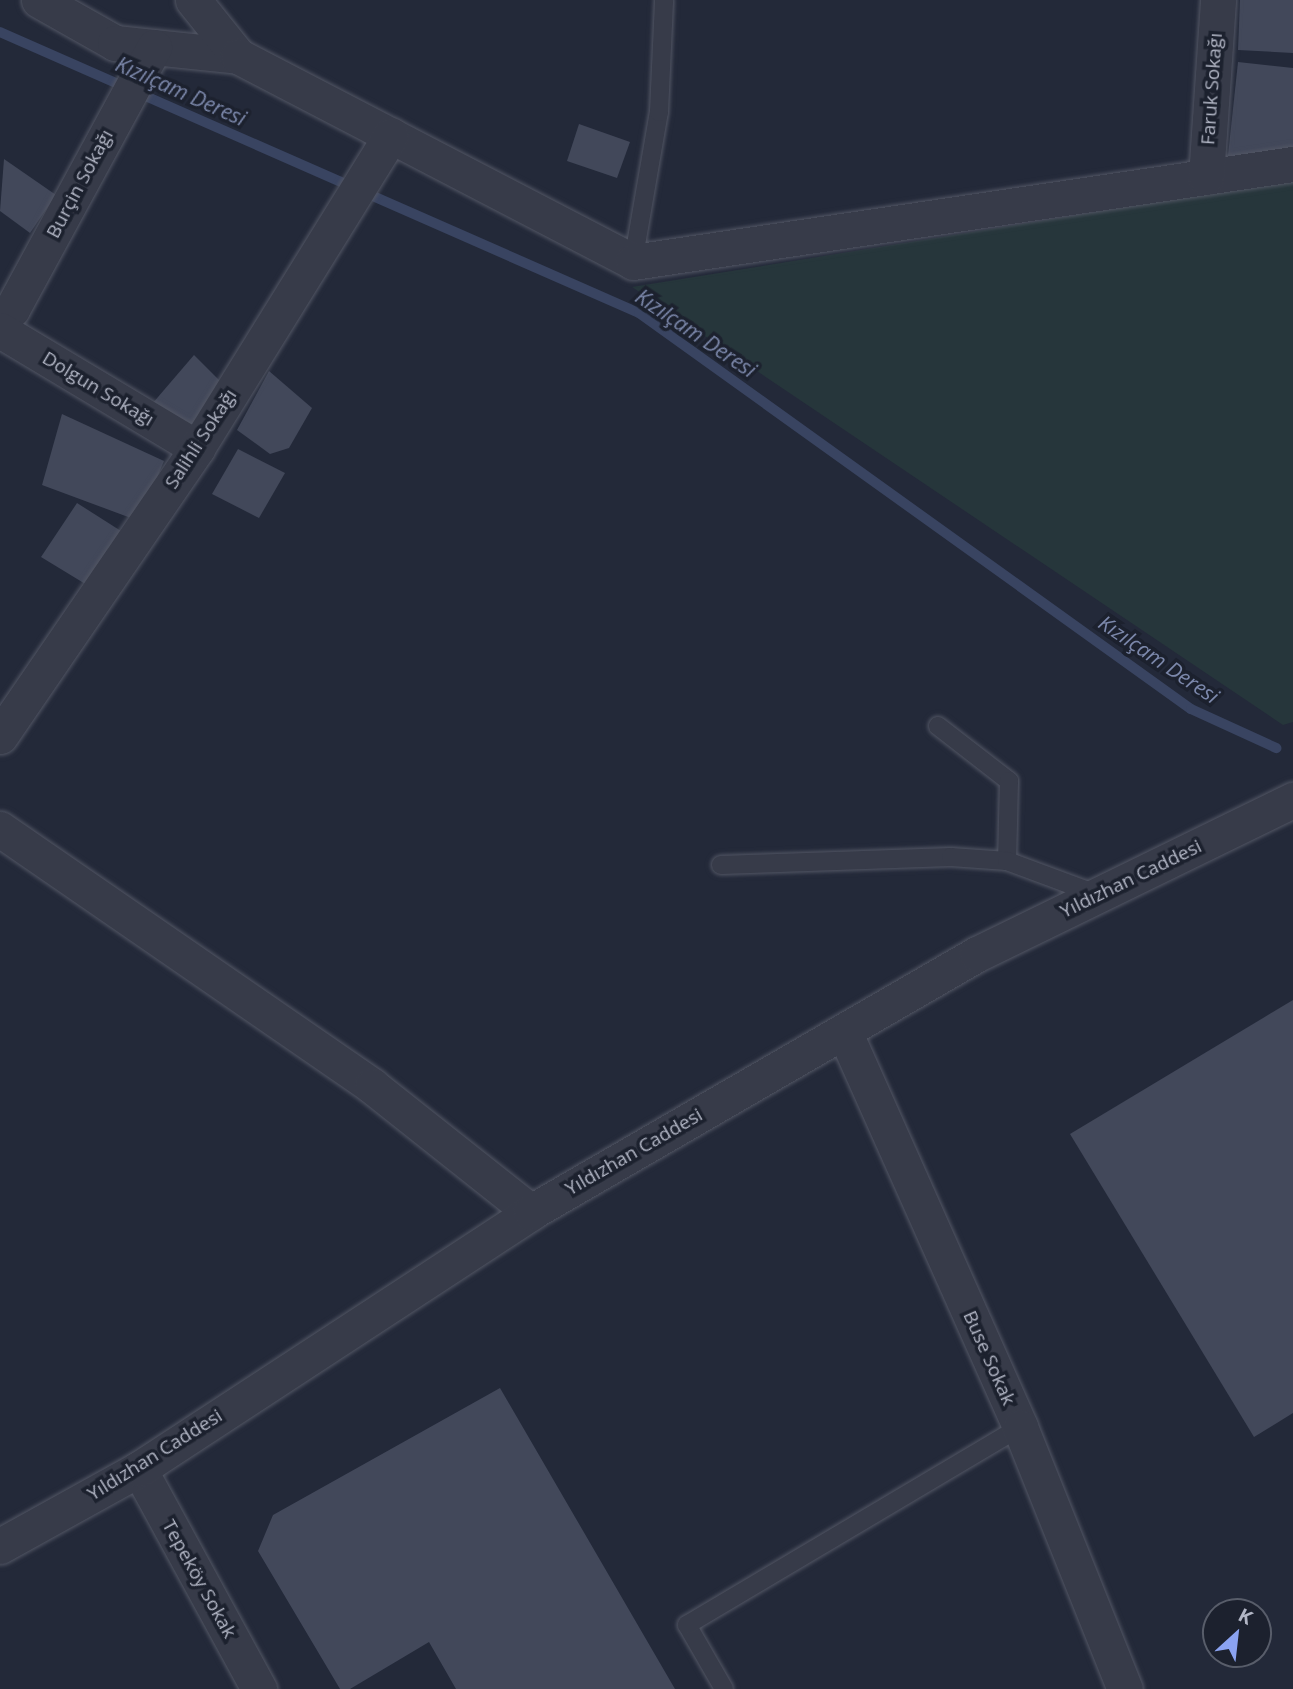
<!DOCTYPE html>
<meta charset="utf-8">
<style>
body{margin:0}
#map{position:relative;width:1293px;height:1689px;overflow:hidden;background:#232939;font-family:"Open Sans",sans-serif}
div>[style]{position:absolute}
.green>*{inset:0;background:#26363b}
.stream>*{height:10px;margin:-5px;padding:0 5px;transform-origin:5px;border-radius:5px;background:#394461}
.building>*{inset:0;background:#42485a}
.roads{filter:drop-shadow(0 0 2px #525664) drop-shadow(0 0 2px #525664)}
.service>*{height:18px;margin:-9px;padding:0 9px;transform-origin:9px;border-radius:9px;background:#373b49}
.minor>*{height:35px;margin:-17.5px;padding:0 17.5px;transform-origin:17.5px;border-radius:17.5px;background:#373b49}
span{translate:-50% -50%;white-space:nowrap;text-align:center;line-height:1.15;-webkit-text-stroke:7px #1c212e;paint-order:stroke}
.street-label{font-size:19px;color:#b2b6c5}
.water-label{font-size:21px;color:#7c88ab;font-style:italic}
.north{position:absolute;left:1202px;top:1598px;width:70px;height:70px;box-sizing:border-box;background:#1c212e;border:2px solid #585d6a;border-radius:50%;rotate:27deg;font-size:19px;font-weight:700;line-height:28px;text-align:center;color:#b2b6c5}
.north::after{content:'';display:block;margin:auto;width:24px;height:32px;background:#8ba3f1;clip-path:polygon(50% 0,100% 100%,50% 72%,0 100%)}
</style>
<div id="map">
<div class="green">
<i style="clip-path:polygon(1293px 180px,1293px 722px,1283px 725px,632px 287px)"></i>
</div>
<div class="stream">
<i style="left:0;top:32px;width:698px;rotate:23.74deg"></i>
<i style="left:639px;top:313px;width:679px;rotate:35.66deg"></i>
<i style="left:1191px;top:709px;width:94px;rotate:24.6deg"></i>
</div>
<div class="building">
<i style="clip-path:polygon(1240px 0,1293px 0,1293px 53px,1238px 50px)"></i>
<i style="clip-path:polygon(1238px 62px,1293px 68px,1293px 164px,1226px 174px)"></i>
<i style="clip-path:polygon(579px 124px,630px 142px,617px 178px,567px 161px)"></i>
<i style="clip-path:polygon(4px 159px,56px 195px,30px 233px,0 211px)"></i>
<i style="clip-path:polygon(194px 355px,222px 383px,192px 433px,152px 404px)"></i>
<i style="clip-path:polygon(269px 371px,312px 408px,289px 448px,270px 454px,237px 430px)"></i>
<i style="clip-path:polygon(62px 414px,164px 461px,139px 521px,42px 485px)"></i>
<i style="clip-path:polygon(238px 449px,285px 473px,259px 518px,212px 494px)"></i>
<i style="clip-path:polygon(77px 503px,121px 531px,87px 585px,41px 557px)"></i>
<i style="clip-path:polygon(1293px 1000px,1293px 1413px,1254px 1437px,1070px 1134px)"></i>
<i style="clip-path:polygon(500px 1388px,675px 1689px,456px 1689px,429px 1642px,350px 1689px,340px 1689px,258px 1551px,273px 1515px)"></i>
</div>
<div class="roads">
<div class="service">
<i style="left:633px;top:262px;width:152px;rotate:-80.2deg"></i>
<i style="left:659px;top:112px;width:112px;rotate:-87.4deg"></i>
<i style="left:938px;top:726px;width:90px;rotate:37.8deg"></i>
<i style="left:1009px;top:781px;width:80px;rotate:91.4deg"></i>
<i style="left:721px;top:865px;width:230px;rotate:-2deg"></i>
<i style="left:951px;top:857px;width:56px;rotate:4.1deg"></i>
<i style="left:1007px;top:861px;width:95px;rotate:20.3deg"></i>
<i style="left:724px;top:1689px;width:74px;rotate:-120deg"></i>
<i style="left:687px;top:1625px;width:387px;rotate:-30.7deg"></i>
</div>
<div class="minor">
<i style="left:39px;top:0;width:87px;rotate:29.5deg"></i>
<i style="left:115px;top:43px;width:124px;rotate:6deg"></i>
<i style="left:193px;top:0;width:72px;rotate:51.2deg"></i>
<i style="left:238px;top:56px;width:445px;rotate:27.5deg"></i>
<i style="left:633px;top:262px;width:667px;rotate:-8.45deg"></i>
<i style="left:1206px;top:177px;width:177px;rotate:-86.1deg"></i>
<i style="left:0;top:316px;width:14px;rotate:-30deg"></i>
<i style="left:12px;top:309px;width:298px;rotate:-61.5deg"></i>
<i style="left:0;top:330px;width:230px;rotate:30.9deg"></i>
<i style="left:0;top:736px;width:349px;rotate:-55.6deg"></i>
<i style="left:197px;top:448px;width:368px;rotate:-58.2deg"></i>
<i style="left:0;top:829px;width:452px;rotate:34.6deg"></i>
<i style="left:372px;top:1086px;width:203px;rotate:38.4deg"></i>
<i style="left:844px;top:1031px;width:433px;rotate:66deg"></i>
<i style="left:1020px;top:1427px;width:282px;rotate:68.2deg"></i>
<i style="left:139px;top:1469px;width:251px;rotate:61.4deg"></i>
<i style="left:0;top:1546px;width:159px;rotate:-29deg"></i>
<i style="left:139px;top:1469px;width:469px;rotate:-33.2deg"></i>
<i style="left:531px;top:1212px;width:515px;rotate:-30.05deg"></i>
<i style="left:977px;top:954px;width:352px;rotate:-26deg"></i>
</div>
</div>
<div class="street-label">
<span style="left:1212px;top:89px;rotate:-86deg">Faruk Sokağı</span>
<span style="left:80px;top:184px;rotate:-62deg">Burçin Sokağı</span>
<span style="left:98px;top:389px;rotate:31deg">Dolgun Sokağı</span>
<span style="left:201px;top:439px;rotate:-57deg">Salihli Sokağı</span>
<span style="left:1131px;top:879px;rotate:-26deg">Yıldızhan Caddesi</span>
<span style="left:634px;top:1152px;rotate:-30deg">Yıldızhan Caddesi</span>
<span style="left:989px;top:1358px;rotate:66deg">Buse Sokak</span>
<span style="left:155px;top:1455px;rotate:-32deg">Yıldızhan Caddesi</span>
<span style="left:199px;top:1579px;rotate:61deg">Tepeköy Sokak</span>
</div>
<div class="water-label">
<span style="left:181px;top:91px;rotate:24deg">Kızılçam Deresi</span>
<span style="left:696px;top:333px;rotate:34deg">Kızılçam Deresi</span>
<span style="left:1159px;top:659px;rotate:34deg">Kızılçam Deresi</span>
</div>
<div class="north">K</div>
</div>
